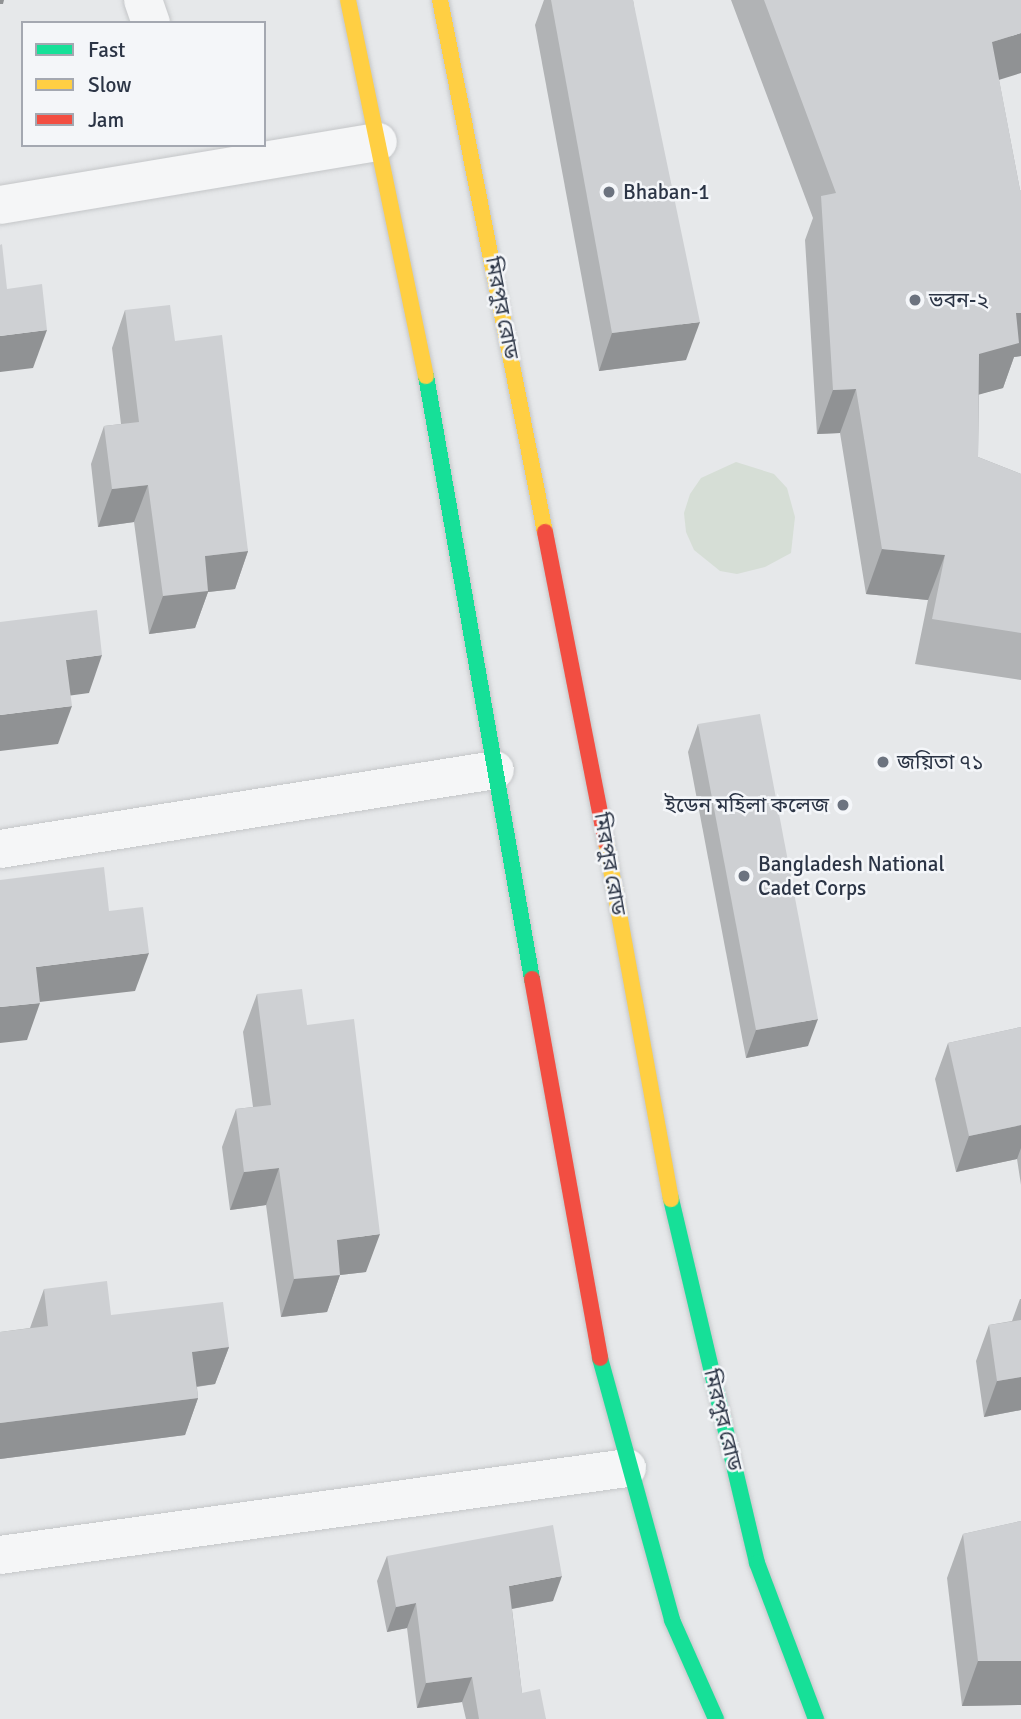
<!DOCTYPE html>
<meta charset="utf-8">
<style>
body{margin:0}
#map{position:relative;width:1021px;height:1719px;overflow:hidden;background:#e6e8ea;font-family:Signika,"Noto Sans Bengali",sans-serif}
div>[style]{position:absolute}
.green>*{inset:0;background:#d6ded6}
.roads{filter:drop-shadow(0 0 2px #c4c6c8) drop-shadow(0 0 2px #c4c6c8)}
.street>*{height:38px;margin:-19px;padding:0 19px;transform-origin:19px;border-radius:19px;background:#f5f6f7}
.fast>*{height:16px;margin:-8px;padding:0 8px;transform-origin:8px;border-radius:8px;background:#16e098}
.slow>*{height:16px;margin:-8px;padding:0 8px;transform-origin:8px;border-radius:8px;background:#ffcf43}
.jam>*{height:16px;margin:-8px;padding:0 8px;transform-origin:8px;border-radius:8px;background:#f24e42}
.wall>*{inset:0;background:#b1b3b5}
.shaded-wall>*{inset:0;background:#909294}
.building>*{inset:0;background:#ced0d3}
.dots>*{width:19px;height:19px;translate:-50% -50%;box-sizing:border-box;border:4px solid #f4f6f9;border-radius:50%}
span{translate:-50% -50%;white-space:nowrap;text-align:center;line-height:1.15;-webkit-text-stroke:5px #f4f6f9;paint-order:stroke}
.poi-label{font-size:21px;color:#2b3445}
.left{translate:0 -50%;text-align:left}
.right{translate:-100% -50%;text-align:right}
.street-label{font-size:21px;color:#2b3445}
.legend{position:absolute;left:21px;top:21px;width:245px;height:126px;box-sizing:border-box;background:#f4f6f9;border:2px solid #a4a8b1;margin:0;padding:9px 12px;list-style:none;font-size:21px;color:#2b3445}
.legend li{display:flex;align-items:center;gap:14px;height:35px}
.legend b{width:35px;border:2px solid #a4a8b1}
</style>
<div id="map">
<div class="green">
<i style="clip-path:polygon(736px 462px,774px 474px,787px 488px,795px 517px,791px 553px,765px 567px,737px 574px,720px 571px,694px 550px,686px 532px,684px 513px,690px 494px,701px 478px)"></i>
</div>
<div class="roads">
<div class="street">
<i style="left:143px;top:0;width:24px;rotate:71deg"></i>
<i style="left:0;top:205px;width:383px;rotate:-9.5deg"></i>
<i style="left:0;top:849px;width:501px;rotate:-9.07deg"></i>
<i style="left:0;top:1555px;width:633px;rotate:-7.9deg"></i>
</div>
<div class="fast">
<i style="left:426px;top:376px;width:612px;rotate:80.03deg"></i>
<i style="left:671px;top:1199px;width:374px;rotate:76.7deg"></i>
<i style="left:757px;top:1563px;width:167px;rotate:69.3deg"></i>
<i style="left:600px;top:1358px;width:272px;rotate:74.6deg"></i>
<i style="left:672px;top:1620px;width:108px;rotate:66deg"></i>
</div>
<div class="slow">
<i style="left:348px;top:0;width:384px;rotate:78.3deg"></i>
<i style="left:440px;top:0;width:542px;rotate:78.84deg"></i>
<i style="left:606px;top:842px;width:363px;rotate:79.7deg"></i>
</div>
<div class="jam">
<i style="left:545px;top:532px;width:316px;rotate:78.9deg"></i>
<i style="left:532px;top:979px;width:385px;rotate:79.8deg"></i>
</div>
</div>
<div class="wall">
<i style="clip-path:polygon(544px 0,633px 0,686px 360px,599px 371px,535px 25px)"></i>
<i style="clip-path:polygon(731px 0,1021px 0,999px 80px,1020px 190px,1021px 190px,1021px 356px,1014px 357px,1003px 388px,979px 394px,978px 457px,1021px 474px,1021px 680px,915px 664px,928px 600px,866px 594px,840px 433px,817px 434px,805px 240px,813px 218px)"></i>
<i style="clip-path:polygon(125px 310px,175px 341px,248px 551px,235px 589px,208px 592px,195px 628px,149px 634px,134px 522px,98px 527px,91px 464px,104px 426px,121px 424px,112px 348px)"></i>
<i style="clip-path:polygon(698px 724px,808px 1046px,746px 1058px,688px 752px)"></i>
<i style="clip-path:polygon(257px 994px,307px 1025px,366px 1272px,340px 1275px,327px 1312px,281px 1317px,266px 1205px,230px 1210px,222px 1147px,236px 1109px,253px 1107px,243px 1032px)"></i>
<i style="clip-path:polygon(1021px 1027px,1021px 1185px,1017px 1159px,956px 1172px,935px 1079px,948px 1043px)"></i>
<i style="clip-path:polygon(44px 1289px,111px 1315px,229px 1347px,215px 1384px,197px 1387px,198px 1398px,185px 1435px,0 1459px,0 1332px,30px 1328px)"></i>
<i style="clip-path:polygon(1020px 1299px,1021px 1299px,1021px 1410px,984px 1417px,976px 1361px,989px 1325px,1012px 1321px)"></i>
<i style="clip-path:polygon(1021px 1521px,1021px 1705px,962px 1706px,947px 1578px,963px 1534px)"></i>
<i style="clip-path:polygon(387px 1556px,553px 1601px,512px 1609px,522px 1693px,546px 1719px,466px 1719px,462px 1702px,417px 1708px,407px 1628px,387px 1632px,377px 1581px)"></i>
</div>
<div class="shaded-wall">
<i style="clip-path:polygon(0 0,4px 0,3px 4px,0 4px)"></i>
<i style="clip-path:polygon(1021px 33px,1021px 73px,976px 87px,992px 42px)"></i>
<i style="clip-path:polygon(1016px 313px,1021px 313px,1021px 356px,1014px 357px,1003px 388px,963px 399px,979px 354px)"></i>
<i style="clip-path:polygon(700px 322px,686px 360px,599px 371px,612px 333px)"></i>
<i style="clip-path:polygon(47px 330px,33px 368px,0 372px,0 336px)"></i>
<i style="clip-path:polygon(856px 389px,840px 433px,817px 434px,833px 390px)"></i>
<i style="clip-path:polygon(148px 485px,134px 522px,98px 527px,112px 489px)"></i>
<i style="clip-path:polygon(882px 549px,945px 555px,928px 600px,866px 594px)"></i>
<i style="clip-path:polygon(248px 551px,235px 589px,208px 592px,195px 628px,149px 634px,163px 596px,205px 556px)"></i>
<i style="clip-path:polygon(102px 655px,89px 693px,52px 698px,66px 660px)"></i>
<i style="clip-path:polygon(72px 706px,58px 744px,0 751px,0 715px)"></i>
<i style="clip-path:polygon(149px 953px,135px 991px,22px 1004px,36px 967px)"></i>
<i style="clip-path:polygon(40px 1003px,27px 1040px,0 1043px,0 1007px)"></i>
<i style="clip-path:polygon(818px 1019px,808px 1046px,746px 1058px,756px 1030px)"></i>
<i style="clip-path:polygon(1021px 1125px,1021px 1148px,1017px 1159px,956px 1172px,969px 1136px)"></i>
<i style="clip-path:polygon(279px 1168px,266px 1205px,230px 1210px,244px 1172px)"></i>
<i style="clip-path:polygon(380px 1234px,366px 1272px,340px 1275px,327px 1312px,281px 1317px,294px 1279px,337px 1240px)"></i>
<i style="clip-path:polygon(229px 1347px,215px 1384px,178px 1389px,192px 1352px)"></i>
<i style="clip-path:polygon(1021px 1377px,1021px 1410px,984px 1417px,997px 1381px)"></i>
<i style="clip-path:polygon(198px 1398px,185px 1435px,0 1459px,0 1423px)"></i>
<i style="clip-path:polygon(562px 1576px,553px 1601px,500px 1611px,509px 1586px)"></i>
<i style="clip-path:polygon(416px 1603px,407px 1628px,387px 1632px,396px 1607px)"></i>
<i style="clip-path:polygon(978px 1661px,1021px 1661px,1021px 1705px,962px 1706px)"></i>
<i style="clip-path:polygon(472px 1677px,462px 1702px,417px 1708px,426px 1683px)"></i>
</div>
<div class="building">
<i style="clip-path:polygon(551px 0,633px 0,700px 322px,612px 333px)"></i>
<i style="clip-path:polygon(764px 0,1021px 0,1021px 33px,992px 42px,1020px 190px,1021px 190px,1021px 313px,1016px 313px,1019px 343px,979px 354px,978px 457px,1021px 474px,1021px 633px,932px 619px,945px 555px,882px 549px,856px 389px,833px 390px,821px 196px,836px 193px)"></i>
<i style="clip-path:polygon(2px 244px,7px 289px,42px 284px,47px 330px,0 336px,0 245px)"></i>
<i style="clip-path:polygon(170px 305px,175px 341px,222px 335px,248px 551px,205px 556px,208px 591px,163px 596px,148px 485px,112px 489px,104px 426px,139px 422px,125px 310px)"></i>
<i style="clip-path:polygon(97px 610px,102px 655px,66px 660px,72px 706px,0 715px,0 622px)"></i>
<i style="clip-path:polygon(760px 714px,818px 1019px,756px 1030px,698px 724px)"></i>
<i style="clip-path:polygon(104px 867px,109px 911px,143px 907px,149px 953px,36px 967px,40px 1003px,0 1007px,0 880px)"></i>
<i style="clip-path:polygon(302px 989px,307px 1025px,354px 1019px,380px 1234px,337px 1240px,340px 1275px,294px 1279px,279px 1168px,244px 1172px,236px 1109px,271px 1105px,257px 994px)"></i>
<i style="clip-path:polygon(1021px 1027px,1021px 1125px,969px 1136px,948px 1043px)"></i>
<i style="clip-path:polygon(107px 1281px,111px 1315px,223px 1302px,229px 1347px,192px 1352px,198px 1398px,0 1423px,0 1332px,48px 1326px,44px 1289px)"></i>
<i style="clip-path:polygon(1021px 1320px,1021px 1377px,997px 1381px,989px 1325px)"></i>
<i style="clip-path:polygon(1021px 1521px,1021px 1661px,978px 1661px,963px 1534px)"></i>
<i style="clip-path:polygon(553px 1525px,562px 1576px,509px 1586px,522px 1693px,540px 1689px,546px 1719px,479px 1719px,472px 1677px,426px 1683px,416px 1603px,396px 1607px,387px 1556px)"></i>
</div>
<div class="dots">
<i style="left:609px;top:192px;background:#6c737f"></i>
<i style="left:915px;top:300px;background:#6c737f"></i>
<i style="left:883px;top:762px;background:#6c737f"></i>
<i style="left:843px;top:805px;background:#6c737f"></i>
<i style="left:744px;top:876px;background:#6c737f"></i>
</div>
<div class="poi-label">
<span class="left" style="left:623px;top:192px">Bhaban-1</span>
<span class="left" style="left:929px;top:300px">ভবন-২</span>
<span class="left" style="left:897px;top:762px">জয়িতা ৭১</span>
<span class="right" style="left:829px;top:805px">ইডেন মহিলা কলেজ</span>
<span class="left" style="left:758px;top:876px">Bangladesh National<br>Cadet Corps</span>
</div>
<div class="street-label">
<span style="left:502px;top:308px;rotate:79deg">মিরপুর রোড</span>
<span style="left:610px;top:864px;rotate:80deg">মিরপুর রোড</span>
<span style="left:723px;top:1420px;rotate:76deg">মিরপুর রোড</span>
</div>
<ul class="legend">
<li><b style="height:9px;background:#16e098"></b>Fast</li>
<li><b style="height:9px;background:#ffcf43"></b>Slow</li>
<li><b style="height:9px;background:#f24e42"></b>Jam</li>
</ul>
</div>
